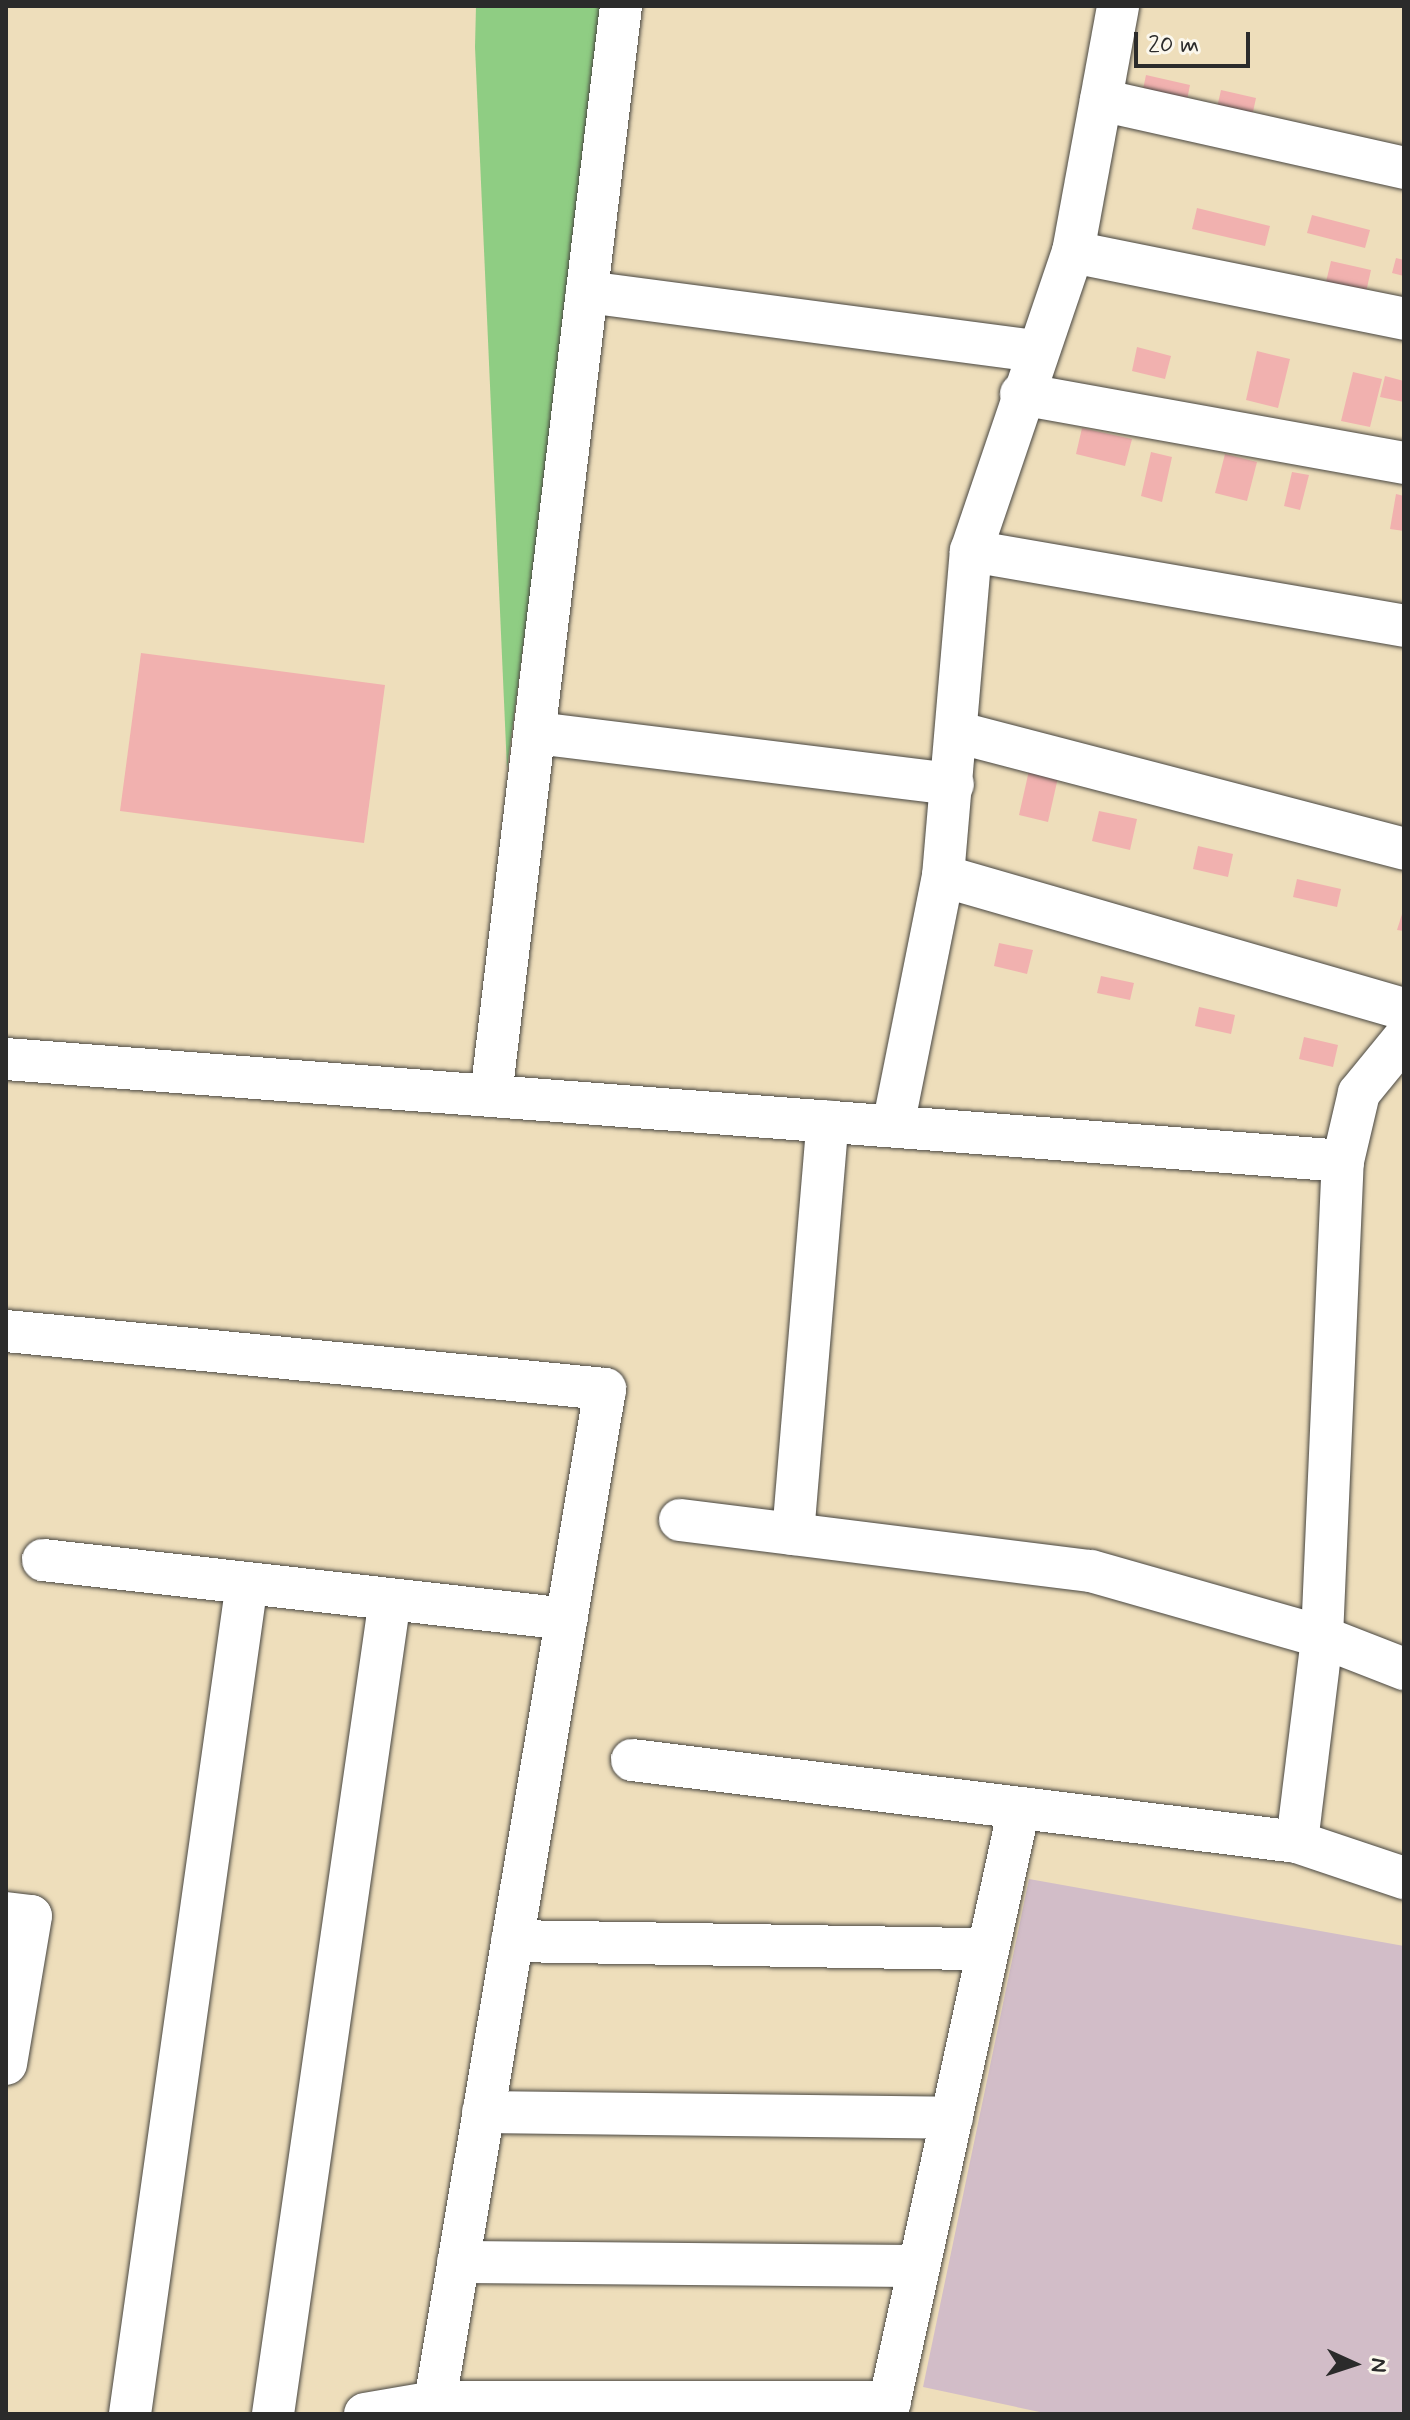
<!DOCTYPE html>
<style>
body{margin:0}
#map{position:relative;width:1410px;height:2420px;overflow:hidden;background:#eedebb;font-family:Mynerve,sans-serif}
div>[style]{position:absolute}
.industrial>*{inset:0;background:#d2bdc8}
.green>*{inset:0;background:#8fcd83}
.building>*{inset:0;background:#f1b1af}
.roads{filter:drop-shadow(0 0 2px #484641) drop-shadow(0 0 2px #484641)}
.street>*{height:42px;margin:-21px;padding:0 21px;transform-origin:21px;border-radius:21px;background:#fff}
span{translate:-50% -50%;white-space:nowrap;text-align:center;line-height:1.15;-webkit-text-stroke:8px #fbf7ec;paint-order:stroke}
.frame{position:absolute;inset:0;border:8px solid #2b2b2b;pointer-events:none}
.north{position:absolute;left:1314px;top:2324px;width:80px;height:80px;-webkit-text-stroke:6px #fbf7ec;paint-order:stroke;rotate:93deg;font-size:22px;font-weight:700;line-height:32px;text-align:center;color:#2b2b2b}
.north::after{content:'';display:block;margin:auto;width:28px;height:36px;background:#2b2b2b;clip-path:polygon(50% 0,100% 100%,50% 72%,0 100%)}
.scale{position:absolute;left:1134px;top:32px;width:116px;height:36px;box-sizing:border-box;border:4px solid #2b2b2b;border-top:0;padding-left:10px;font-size:24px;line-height:28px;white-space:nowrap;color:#2b2b2b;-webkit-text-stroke:6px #fbf7ec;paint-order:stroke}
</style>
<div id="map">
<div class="industrial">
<i style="clip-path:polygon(1029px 1879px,1404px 1946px,1404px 2414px,1049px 2414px,923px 2387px)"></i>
</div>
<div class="green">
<i style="clip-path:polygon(476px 6px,608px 6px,507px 769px,475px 47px)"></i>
</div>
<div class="building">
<i style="clip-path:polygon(1146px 75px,1190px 85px,1186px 105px,1142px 94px)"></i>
<i style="clip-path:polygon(1221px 90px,1256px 98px,1251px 121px,1216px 112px)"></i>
<i style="clip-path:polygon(1197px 208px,1270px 226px,1265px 246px,1192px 229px)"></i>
<i style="clip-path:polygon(1312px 215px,1370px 230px,1365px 248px,1307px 233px)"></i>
<i style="clip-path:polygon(1396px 258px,1404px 260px,1404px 276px,1392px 273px)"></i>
<i style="clip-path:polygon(1331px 261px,1371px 270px,1366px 292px,1326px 282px)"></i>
<i style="clip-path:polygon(1137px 347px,1171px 356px,1165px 379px,1132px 371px)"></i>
<i style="clip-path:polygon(1257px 351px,1290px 359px,1278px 408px,1246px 400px)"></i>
<i style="clip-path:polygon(1353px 372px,1382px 379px,1370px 427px,1341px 421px)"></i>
<i style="clip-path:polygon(1385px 376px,1404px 381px,1404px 402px,1380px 397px)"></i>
<i style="clip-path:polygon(1082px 428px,1132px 439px,1125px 466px,1076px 454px)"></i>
<i style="clip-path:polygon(1151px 452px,1172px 457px,1162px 502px,1141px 496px)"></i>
<i style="clip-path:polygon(1225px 454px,1257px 462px,1247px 501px,1215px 493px)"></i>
<i style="clip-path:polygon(1292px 472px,1309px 475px,1300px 510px,1284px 506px)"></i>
<i style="clip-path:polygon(1396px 494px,1404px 496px,1404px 531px,1390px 529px)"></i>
<i style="clip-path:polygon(141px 653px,385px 685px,364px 843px,120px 811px)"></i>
<i style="clip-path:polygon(1030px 766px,1059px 773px,1048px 822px,1019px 815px)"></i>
<i style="clip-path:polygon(1099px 811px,1137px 819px,1130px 850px,1092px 841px)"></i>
<i style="clip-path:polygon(1198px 846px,1233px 854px,1228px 877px,1193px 869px)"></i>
<i style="clip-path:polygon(1297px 879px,1341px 889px,1337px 907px,1293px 897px)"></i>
<i style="clip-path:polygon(1404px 908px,1404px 931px,1397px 930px)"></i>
<i style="clip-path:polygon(999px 943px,1033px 950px,1027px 974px,994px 966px)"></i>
<i style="clip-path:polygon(1101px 976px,1134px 983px,1130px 1000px,1097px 993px)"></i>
<i style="clip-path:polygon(1199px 1007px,1235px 1015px,1231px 1034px,1195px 1026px)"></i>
<i style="clip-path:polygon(1304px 1037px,1338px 1045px,1333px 1067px,1299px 1059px)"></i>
</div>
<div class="roads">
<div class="street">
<i style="left:1101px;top:100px;width:311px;rotate:12.6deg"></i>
<i style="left:1073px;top:252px;width:338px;rotate:11.4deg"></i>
<i style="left:587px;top:292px;width:454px;rotate:7.5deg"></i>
<i style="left:1021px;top:394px;width:389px;rotate:10.2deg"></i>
<i style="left:971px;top:551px;width:439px;rotate:9.8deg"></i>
<i style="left:536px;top:733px;width:420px;rotate:7deg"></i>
<i style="left:960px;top:733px;width:459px;rotate:14.6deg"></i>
<i style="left:943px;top:876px;width:480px;rotate:16.1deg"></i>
<i style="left:6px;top:1059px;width:1341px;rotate:4.36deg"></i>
<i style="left:491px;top:1096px;width:1098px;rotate:-83.2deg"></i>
<i style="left:893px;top:1126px;width:255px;rotate:-78.7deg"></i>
<i style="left:943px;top:876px;width:326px;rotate:-85.1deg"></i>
<i style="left:971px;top:551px;width:316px;rotate:-71.2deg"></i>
<i style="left:1073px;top:252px;width:250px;rotate:-79.6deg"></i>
<i style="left:6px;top:1331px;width:602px;rotate:5.53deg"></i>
<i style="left:605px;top:1389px;width:1027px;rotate:99.53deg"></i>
<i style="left:680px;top:1520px;width:414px;rotate:7.1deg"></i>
<i style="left:1091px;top:1571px;width:240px;rotate:15.9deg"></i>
<i style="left:1322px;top:1637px;width:88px;rotate:21.3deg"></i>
<i style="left:793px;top:1534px;width:414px;rotate:-85.2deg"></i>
<i style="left:43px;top:1560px;width:527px;rotate:6.42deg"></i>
<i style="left:632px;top:1760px;width:670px;rotate:7.03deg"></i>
<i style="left:1297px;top:1842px;width:113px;rotate:18.6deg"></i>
<i style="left:1297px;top:1842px;width:207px;rotate:-83deg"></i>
<i style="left:1322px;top:1637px;width:476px;rotate:-87.5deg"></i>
<i style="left:1343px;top:1161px;width:70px;rotate:-76.8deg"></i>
<i style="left:1359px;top:1093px;width:71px;rotate:-50.7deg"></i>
<i style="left:6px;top:1913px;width:25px;rotate:7deg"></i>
<i style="left:31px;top:1916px;width:150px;rotate:99.6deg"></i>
<i style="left:512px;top:1941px;width:476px;rotate:1deg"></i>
<i style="left:483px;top:2112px;width:469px;rotate:0.7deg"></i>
<i style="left:458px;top:2262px;width:461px;rotate:0.5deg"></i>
<i style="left:130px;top:2414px;width:839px;rotate:-81.99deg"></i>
<i style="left:273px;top:2414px;width:823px;rotate:-81.83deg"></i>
<i style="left:365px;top:2414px;width:71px;rotate:-9.7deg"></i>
<i style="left:435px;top:2402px;width:455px"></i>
<i style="left:887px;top:2414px;width:620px;rotate:-77.71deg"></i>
</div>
</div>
<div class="frame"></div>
<div class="north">N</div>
<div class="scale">20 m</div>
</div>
